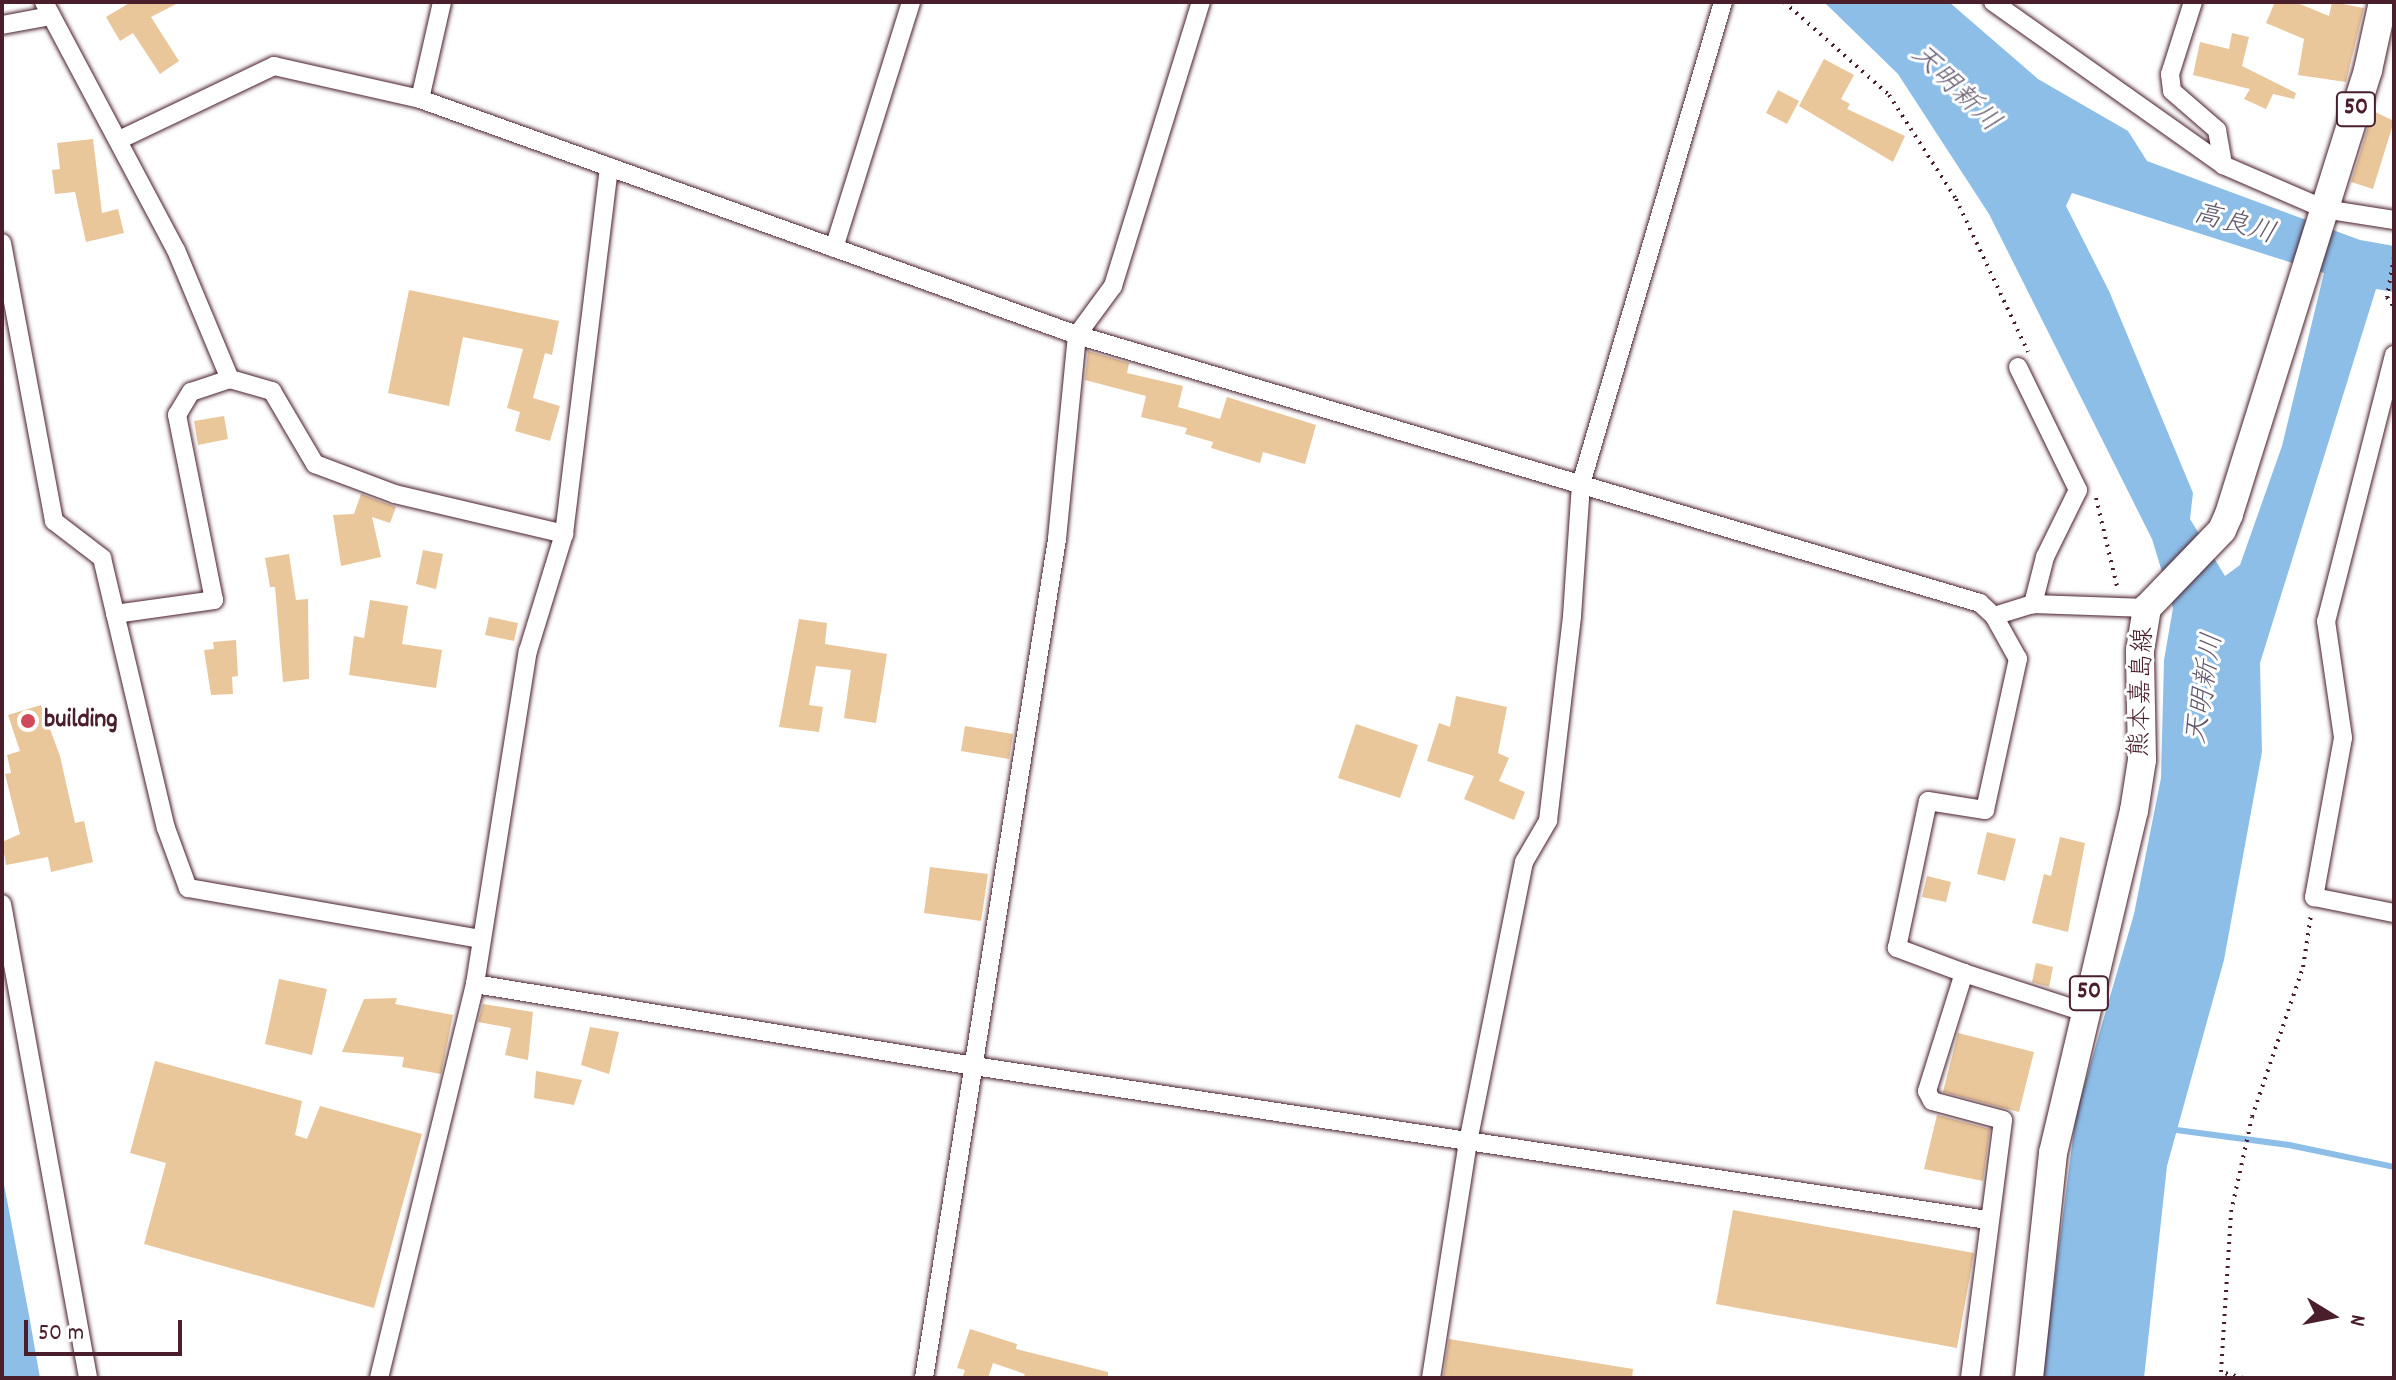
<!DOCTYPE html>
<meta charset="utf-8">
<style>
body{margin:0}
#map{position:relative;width:2396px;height:1380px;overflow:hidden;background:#fff;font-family:Dekko,"Klee One",sans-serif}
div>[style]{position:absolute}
.water>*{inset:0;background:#8cbee8}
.stream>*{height:6px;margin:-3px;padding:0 3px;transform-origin:3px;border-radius:3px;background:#8cbee8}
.building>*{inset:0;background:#eac69b}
.path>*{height:4px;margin-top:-2px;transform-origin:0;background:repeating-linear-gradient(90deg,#4a1f2b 0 2px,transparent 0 8px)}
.roads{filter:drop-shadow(0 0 2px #4a1f2b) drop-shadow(0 0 2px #4a1f2b)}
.minor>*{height:18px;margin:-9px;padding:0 9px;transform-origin:9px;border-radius:9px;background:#fff}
.primary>*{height:28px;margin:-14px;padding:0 14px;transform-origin:14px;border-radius:14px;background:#fff}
.dots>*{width:22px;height:22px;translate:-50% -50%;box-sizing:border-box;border:4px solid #fff;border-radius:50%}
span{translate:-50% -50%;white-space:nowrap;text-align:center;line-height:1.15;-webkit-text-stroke:6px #fff;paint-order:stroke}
.shield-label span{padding:2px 6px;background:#fff;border:2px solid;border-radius:6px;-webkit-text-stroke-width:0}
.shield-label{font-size:24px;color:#4a1f2b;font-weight:700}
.street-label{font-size:26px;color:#4a1f2b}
.poi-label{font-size:26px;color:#4a1f2b;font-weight:700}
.left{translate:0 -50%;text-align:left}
.water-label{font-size:28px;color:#61576d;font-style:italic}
.frame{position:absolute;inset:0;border:4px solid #4a1f2b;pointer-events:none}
.north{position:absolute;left:2292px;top:1276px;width:80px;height:80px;-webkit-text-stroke:6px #fff;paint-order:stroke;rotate:100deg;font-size:22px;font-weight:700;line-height:32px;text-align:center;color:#4a1f2b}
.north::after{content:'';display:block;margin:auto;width:28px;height:36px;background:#4a1f2b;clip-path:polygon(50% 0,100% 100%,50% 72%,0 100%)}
.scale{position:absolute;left:24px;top:1320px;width:158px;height:36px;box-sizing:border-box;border:4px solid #4a1f2b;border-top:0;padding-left:10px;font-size:24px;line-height:28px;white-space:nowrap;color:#4a1f2b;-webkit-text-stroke:6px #fff;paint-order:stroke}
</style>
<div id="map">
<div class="water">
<i style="clip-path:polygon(evenodd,1824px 2px,1949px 2px,2038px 79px,2128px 131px,2147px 161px,2360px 240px,2394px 246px,2394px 292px,2376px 289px,2260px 663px,2262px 752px,2224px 960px,2167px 1166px,2144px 1378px,2042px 1378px,2076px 1114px,2134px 914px,2161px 778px,2164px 660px,2173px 608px,2152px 539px,1989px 214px,1898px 74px,1824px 2px,2072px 193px,2324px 273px,2282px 446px,2240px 565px,2225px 576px,2190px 519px,2193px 493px,2109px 291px,2066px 206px,2072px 193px)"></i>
<i style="clip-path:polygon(2px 1174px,29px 1315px,40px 1378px,2px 1378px)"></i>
</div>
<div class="stream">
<i style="left:2169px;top:1129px;width:121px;rotate:7.6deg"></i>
<i style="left:2289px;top:1145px;width:107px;rotate:11.8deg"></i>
</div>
<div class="building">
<i style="clip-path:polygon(131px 2px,180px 2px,151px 17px,179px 61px,160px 74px,133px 33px,120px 41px,106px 17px)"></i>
<i style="clip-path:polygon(2275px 2px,2295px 2px,2329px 16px,2332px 2px,2364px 8px,2346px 82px,2298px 75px,2304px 39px,2266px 23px)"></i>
<i style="clip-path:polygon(2232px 33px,2249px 37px,2242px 66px,2296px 93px,2294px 99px,2273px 94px,2266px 109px,2244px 99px,2250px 89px,2193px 75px,2200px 42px,2229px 49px)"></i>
<i style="clip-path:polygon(1824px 59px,1854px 75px,1841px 99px,1850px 104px,1847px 109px,1905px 136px,1893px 162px,1799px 106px)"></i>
<i style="clip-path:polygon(1778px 90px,1799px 101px,1787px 124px,1766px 113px)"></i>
<i style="clip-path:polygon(2373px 111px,2394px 121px,2373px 189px,2351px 182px)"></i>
<i style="clip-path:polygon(93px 139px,102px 213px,118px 209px,124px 233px,86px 242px,75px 192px,55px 194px,52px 170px,60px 169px,57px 143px)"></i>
<i style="clip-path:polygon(409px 290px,559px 321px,552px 355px,545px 353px,533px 398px,560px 406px,550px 441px,515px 431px,520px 412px,507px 408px,523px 349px,463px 337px,449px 406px,388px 393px)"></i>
<i style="clip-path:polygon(1088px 351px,1129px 363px,1127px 373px,1183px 386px,1178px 407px,1220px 419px,1227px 397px,1316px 425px,1305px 464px,1263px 452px,1260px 463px,1211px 448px,1213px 442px,1185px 434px,1187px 428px,1141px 417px,1146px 396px,1085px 380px)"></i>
<i style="clip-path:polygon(224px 416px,228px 439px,198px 445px,194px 421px)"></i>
<i style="clip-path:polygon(361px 494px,396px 507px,390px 523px,372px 517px,381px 557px,341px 566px,333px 515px,354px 514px)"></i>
<i style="clip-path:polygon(423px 550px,443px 554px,436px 589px,416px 584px)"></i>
<i style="clip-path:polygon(289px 554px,296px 600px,308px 599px,309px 679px,283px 682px,275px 587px,270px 587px,265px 558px)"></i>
<i style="clip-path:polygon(370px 600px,408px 606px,402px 644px,442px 650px,436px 688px,349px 675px,354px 636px,364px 638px)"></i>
<i style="clip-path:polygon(489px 617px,518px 623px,514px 641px,485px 635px)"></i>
<i style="clip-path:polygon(799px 619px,827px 623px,825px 644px,887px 654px,876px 723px,844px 718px,851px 670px,816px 666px,809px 705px,823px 707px,819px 732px,779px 727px)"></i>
<i style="clip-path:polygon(236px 640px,238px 676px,232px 677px,233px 694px,211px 695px,204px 650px,214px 649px,213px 642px)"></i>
<i style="clip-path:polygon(1456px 696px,1507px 707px,1498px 753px,1509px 758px,1499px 781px,1525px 792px,1514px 820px,1464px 799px,1474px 776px,1427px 761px,1439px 723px,1450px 727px)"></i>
<i style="clip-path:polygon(41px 705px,60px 756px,75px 823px,84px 821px,93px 862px,51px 872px,48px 857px,6px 865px,2px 842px,20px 834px,5px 774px,11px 773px,7px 755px,20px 751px,8px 715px)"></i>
<i style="clip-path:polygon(1356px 724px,1418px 745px,1400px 798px,1338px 778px)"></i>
<i style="clip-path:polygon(965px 726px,1013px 734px,1009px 759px,961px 751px)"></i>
<i style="clip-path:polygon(1987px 832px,2016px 839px,2005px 881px,1977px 874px)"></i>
<i style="clip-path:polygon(2060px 837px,2085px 843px,2068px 932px,2032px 923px,2044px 874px,2051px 876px)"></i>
<i style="clip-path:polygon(930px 867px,988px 874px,981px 921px,924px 913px)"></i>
<i style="clip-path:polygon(1927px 876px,1951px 882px,1946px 902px,1922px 897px)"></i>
<i style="clip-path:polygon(2036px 963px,2053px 967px,2049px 987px,2032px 982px)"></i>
<i style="clip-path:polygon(279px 979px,327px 989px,312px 1055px,265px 1044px)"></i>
<i style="clip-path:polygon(397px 998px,395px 1004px,453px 1015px,441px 1074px,402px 1067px,404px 1057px,342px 1052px,364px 999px)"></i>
<i style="clip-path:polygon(483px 1004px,533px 1012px,528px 1060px,505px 1055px,511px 1028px,478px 1022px)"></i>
<i style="clip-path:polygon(590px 1027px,619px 1032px,609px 1074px,581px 1065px)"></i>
<i style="clip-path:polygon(1958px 1033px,2034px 1052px,2019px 1112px,1943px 1092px)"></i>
<i style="clip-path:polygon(155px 1061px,302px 1101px,295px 1135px,307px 1139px,320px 1106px,422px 1134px,374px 1308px,144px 1244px,166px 1163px,130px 1153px)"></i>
<i style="clip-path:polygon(536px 1071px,582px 1080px,574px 1105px,534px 1098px)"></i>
<i style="clip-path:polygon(1937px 1115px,1990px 1129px,1983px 1181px,1924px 1169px)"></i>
<i style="clip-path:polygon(1733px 1210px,1974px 1253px,1957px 1348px,1716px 1304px)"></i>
<i style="clip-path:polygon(970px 1329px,1017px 1344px,1016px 1349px,1108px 1372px,1108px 1378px,1023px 1378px,1025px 1374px,993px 1363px,988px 1378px,962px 1378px,965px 1370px,957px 1368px)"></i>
<i style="clip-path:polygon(1449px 1339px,1633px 1369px,1632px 1378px,1443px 1378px)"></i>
</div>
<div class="path">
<i style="left:1784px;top:2px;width:140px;rotate:41.5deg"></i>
<i style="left:1889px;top:95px;width:124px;rotate:57.2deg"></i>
<i style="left:1956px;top:199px;width:169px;rotate:64.8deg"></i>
<i style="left:2394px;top:257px;width:41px;rotate:99.9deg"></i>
<i style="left:2387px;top:297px;width:12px;rotate:55deg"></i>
<i style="left:2096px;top:498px;width:95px;rotate:76.6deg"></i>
<i style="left:2243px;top:1378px;width:23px;rotate:-165deg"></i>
<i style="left:2221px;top:1372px;width:160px;rotate:-86.4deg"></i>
<i style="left:2231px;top:1212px;width:97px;rotate:-77.5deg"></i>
<i style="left:2252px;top:1117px;width:158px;rotate:-71.2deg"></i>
<i style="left:2303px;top:967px;width:53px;rotate:-81.3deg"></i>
</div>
<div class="roads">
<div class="minor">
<i style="left:44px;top:2px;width:281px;rotate:62deg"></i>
<i style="left:176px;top:250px;width:140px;rotate:67.3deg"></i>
<i style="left:230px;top:379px;width:44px;rotate:15.9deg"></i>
<i style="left:272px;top:391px;width:85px;rotate:59.5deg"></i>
<i style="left:315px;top:464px;width:85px;rotate:20.6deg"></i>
<i style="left:395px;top:494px;width:174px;rotate:13.3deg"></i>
<i style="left:1993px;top:2px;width:282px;rotate:35.3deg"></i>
<i style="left:2223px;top:165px;width:110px;rotate:23.5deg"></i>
<i style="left:2324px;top:209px;width:71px;rotate:8.9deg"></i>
<i style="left:2193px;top:2px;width:76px;rotate:107.7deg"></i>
<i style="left:2170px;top:74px;width:17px;rotate:83deg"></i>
<i style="left:2172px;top:91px;width:60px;rotate:40.9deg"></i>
<i style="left:2217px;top:130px;width:36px;rotate:80deg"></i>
<i style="left:2px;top:25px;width:50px;rotate:-10.4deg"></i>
<i style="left:420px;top:99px;width:99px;rotate:-77.2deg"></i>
<i style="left:119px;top:140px;width:172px;rotate:-25.5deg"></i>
<i style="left:274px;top:66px;width:150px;rotate:12.7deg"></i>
<i style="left:420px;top:99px;width:698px;rotate:19.76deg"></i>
<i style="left:1077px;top:335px;width:942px;rotate:16.53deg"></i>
<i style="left:1980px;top:603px;width:19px;rotate:43deg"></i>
<i style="left:1994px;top:616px;width:41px;rotate:-17.1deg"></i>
<i style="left:2033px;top:604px;width:114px;rotate:2deg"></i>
<i style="left:2px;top:243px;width:283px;rotate:79.4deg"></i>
<i style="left:54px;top:521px;width:61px;rotate:37.6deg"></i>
<i style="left:102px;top:558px;width:277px;rotate:76.7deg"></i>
<i style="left:166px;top:828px;width:64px;rotate:69.9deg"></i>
<i style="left:188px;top:888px;width:296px;rotate:9.9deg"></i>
<i style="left:834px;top:248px;width:258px;rotate:-72.6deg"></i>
<i style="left:2394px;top:355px;width:275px;rotate:104.3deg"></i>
<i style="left:2326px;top:621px;width:118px;rotate:81.7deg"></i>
<i style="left:2343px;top:738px;width:162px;rotate:100.3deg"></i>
<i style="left:2314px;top:897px;width:82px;rotate:11.3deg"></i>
<i style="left:2018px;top:367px;width:137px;rotate:64deg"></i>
<i style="left:2078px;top:490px;width:75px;rotate:116.2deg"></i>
<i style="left:2045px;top:557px;width:49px;rotate:104.3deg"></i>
<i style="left:115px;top:614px;width:100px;rotate:-8deg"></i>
<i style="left:214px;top:600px;width:189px;rotate:-101.3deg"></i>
<i style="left:177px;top:415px;width:27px;rotate:-59deg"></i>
<i style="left:191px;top:392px;width:41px;rotate:-18.4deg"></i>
<i style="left:2px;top:904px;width:482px;rotate:79.7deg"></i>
<i style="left:1964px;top:973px;width:126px;rotate:18deg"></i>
<i style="left:475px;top:984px;width:506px;rotate:9.33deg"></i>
<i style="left:974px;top:1066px;width:1026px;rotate:8.64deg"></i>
<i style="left:379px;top:1378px;width:406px;rotate:-76.3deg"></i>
<i style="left:475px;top:984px;width:337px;rotate:-81deg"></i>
<i style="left:528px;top:651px;width:122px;rotate:-72.9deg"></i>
<i style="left:564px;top:534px;width:370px;rotate:-83deg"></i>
<i style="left:924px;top:1378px;width:849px;rotate:-80.99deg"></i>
<i style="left:1057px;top:539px;width:205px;rotate:-84.4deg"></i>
<i style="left:1077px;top:335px;width:61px;rotate:-53.7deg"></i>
<i style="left:1113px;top:286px;width:297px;rotate:-72.8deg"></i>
<i style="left:1431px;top:1378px;width:239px;rotate:-81.1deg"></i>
<i style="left:1468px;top:1142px;width:286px;rotate:-78.7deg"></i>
<i style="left:1524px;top:862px;width:48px;rotate:-59.7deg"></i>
<i style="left:1548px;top:821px;width:206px;rotate:-83.3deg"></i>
<i style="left:1572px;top:616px;width:132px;rotate:-86.1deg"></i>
<i style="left:1581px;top:484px;width:502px;rotate:-73.58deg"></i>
<i style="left:1970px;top:1378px;width:260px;rotate:-82.7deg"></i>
<i style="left:2003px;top:1120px;width:73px;rotate:-165deg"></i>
<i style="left:1932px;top:1101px;width:11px;rotate:-117deg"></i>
<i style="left:1927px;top:1091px;width:124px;rotate:-72.6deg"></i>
<i style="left:1964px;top:973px;width:72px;rotate:-159.5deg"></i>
<i style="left:1897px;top:948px;width:150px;rotate:-78.1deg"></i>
<i style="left:1928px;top:801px;width:58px;rotate:9deg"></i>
<i style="left:1985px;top:810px;width:155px;rotate:-77.7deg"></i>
<i style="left:2018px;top:659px;width:49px;rotate:-119.2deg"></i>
</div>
<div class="primary">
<i style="left:2029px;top:1378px;width:226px;rotate:-83.9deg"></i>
<i style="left:2053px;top:1153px;width:351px;rotate:-76.7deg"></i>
<i style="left:2134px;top:811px;width:52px;rotate:-81.1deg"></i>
<i style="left:2142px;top:760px;width:109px;rotate:-91.1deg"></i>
<i style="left:2140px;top:651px;width:44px;rotate:-80.8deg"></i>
<i style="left:2147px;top:608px;width:108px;rotate:-46.1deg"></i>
<i style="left:2222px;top:530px;width:17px;rotate:-66deg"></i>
<i style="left:2229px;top:514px;width:465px;rotate:-72.6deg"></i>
<i style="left:2368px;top:70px;width:70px;rotate:-77.6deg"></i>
</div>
</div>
<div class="dots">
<i style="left:28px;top:721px;background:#d1495b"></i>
</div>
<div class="shield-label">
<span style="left:2356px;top:109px">50</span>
<span style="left:2089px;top:993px">50</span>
</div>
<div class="street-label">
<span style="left:2143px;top:692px;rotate:-88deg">熊本嘉島線</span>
</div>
<div class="poi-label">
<span class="left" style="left:44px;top:721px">building</span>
</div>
<div class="water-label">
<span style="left:1954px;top:90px;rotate:44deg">天明新川</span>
<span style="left:2234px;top:226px;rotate:16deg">高良川</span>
<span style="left:2207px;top:689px;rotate:-81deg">天明新川</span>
</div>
<div class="frame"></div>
<div class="north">N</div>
<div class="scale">50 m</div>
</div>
